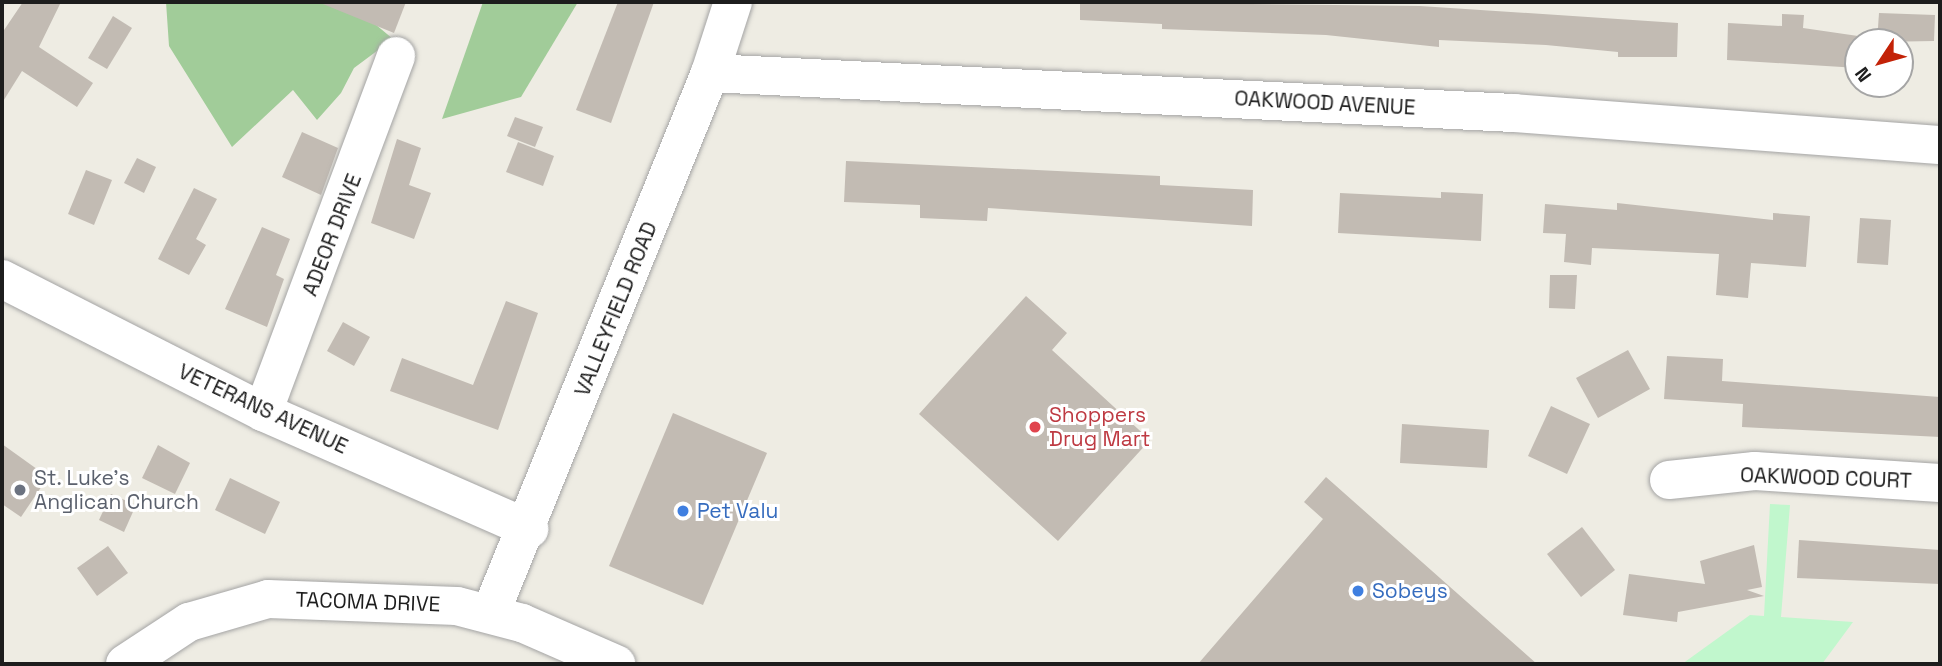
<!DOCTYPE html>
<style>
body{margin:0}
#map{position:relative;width:1942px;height:666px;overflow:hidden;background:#eeece3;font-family:"Space Grotesk",sans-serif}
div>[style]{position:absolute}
.forest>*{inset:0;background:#a1cc99}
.park>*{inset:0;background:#c1f7cd}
.building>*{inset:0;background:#c2bbb3}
.roads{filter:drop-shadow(0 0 2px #a4a4a4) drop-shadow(0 0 2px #a4a4a4)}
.minor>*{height:38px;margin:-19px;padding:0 19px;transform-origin:19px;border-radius:19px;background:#fff}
.dots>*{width:19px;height:19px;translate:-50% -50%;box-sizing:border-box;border:4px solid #fff;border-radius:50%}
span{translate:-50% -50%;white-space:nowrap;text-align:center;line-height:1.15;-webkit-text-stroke:6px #fff;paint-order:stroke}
.street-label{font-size:21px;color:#1d1d1d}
.health-label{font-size:21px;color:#be3a42}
.left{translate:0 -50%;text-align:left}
.worship-label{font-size:21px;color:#5b616d}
.shop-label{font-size:21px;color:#366cbe}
.frame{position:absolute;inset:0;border:4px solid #1d1d1d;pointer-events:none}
.north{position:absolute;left:1844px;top:28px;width:70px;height:70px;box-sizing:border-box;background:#fff;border:2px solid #a5a5a5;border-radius:50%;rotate:234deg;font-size:19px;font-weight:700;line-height:28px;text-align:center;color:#1d1d1d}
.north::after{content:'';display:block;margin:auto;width:24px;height:32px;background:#c32207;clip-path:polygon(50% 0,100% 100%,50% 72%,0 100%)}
</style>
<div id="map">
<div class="forest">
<i style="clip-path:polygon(166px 2px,366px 2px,363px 14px,393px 39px,354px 68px,341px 93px,317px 120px,293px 90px,232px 147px,169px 46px)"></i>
<i style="clip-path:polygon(483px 2px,578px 2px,521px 97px,442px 119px)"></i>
</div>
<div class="park">
<i style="clip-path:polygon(1770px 504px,1790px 505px,1781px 617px,1853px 622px,1822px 664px,1682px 664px,1750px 615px,1764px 616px)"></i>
</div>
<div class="building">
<i style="clip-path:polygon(23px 2px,61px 2px,39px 47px,93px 83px,77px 107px,22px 71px,2px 103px,2px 33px)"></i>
<i style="clip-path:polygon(318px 2px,406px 2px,394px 33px)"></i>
<i style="clip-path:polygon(618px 2px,654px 2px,611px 123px,576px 110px)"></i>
<i style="clip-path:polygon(1080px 2px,1420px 6px,1678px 23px,1677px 57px,1618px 57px,1618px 52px,1546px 45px,1439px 40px,1439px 47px,1326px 35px,1162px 29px,1162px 24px,1080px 20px)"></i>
<i style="clip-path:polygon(1879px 13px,1935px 15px,1934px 41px,1877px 42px)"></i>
<i style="clip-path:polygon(1782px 14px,1804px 15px,1803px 28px,1858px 36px,1858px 68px,1727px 60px,1728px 23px,1782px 26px)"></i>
<i style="clip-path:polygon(113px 16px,132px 28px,107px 69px,88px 58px)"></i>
<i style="clip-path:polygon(515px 117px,543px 127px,535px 147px,507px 136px)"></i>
<i style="clip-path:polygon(302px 132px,338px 148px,321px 195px,282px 177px)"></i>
<i style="clip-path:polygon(397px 139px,421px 148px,409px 185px,431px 193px,414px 239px,371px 223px)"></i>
<i style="clip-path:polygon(518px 142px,554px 156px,543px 186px,506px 172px)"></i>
<i style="clip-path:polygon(137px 158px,156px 167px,144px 193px,124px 183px)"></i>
<i style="clip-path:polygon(846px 161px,1160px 176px,1160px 185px,1253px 190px,1252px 226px,988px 208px,987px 221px,920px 218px,920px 205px,844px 202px)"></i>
<i style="clip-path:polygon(86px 170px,112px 180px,94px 225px,68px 214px)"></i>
<i style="clip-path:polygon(194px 188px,217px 199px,196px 239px,206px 245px,189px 275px,158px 259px)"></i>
<i style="clip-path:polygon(1441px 192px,1483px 194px,1481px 241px,1338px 233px,1340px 193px,1441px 198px)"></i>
<i style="clip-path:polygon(1617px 203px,1773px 220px,1773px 213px,1810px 216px,1806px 267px,1751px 263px,1748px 298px,1716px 295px,1719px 254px,1592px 248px,1591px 265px,1564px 262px,1566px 234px,1543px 233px,1545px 204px,1617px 210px)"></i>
<i style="clip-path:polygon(1860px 218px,1891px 220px,1888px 265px,1857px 263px)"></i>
<i style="clip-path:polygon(262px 227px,290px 239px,276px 275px,284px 279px,267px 327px,225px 309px)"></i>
<i style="clip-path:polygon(1550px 275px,1577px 275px,1575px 309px,1549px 308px)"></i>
<i style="clip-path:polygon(1026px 296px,1067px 333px,1052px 350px,1150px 440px,1058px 541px,919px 414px)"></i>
<i style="clip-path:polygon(506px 301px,538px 313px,498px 430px,390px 391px,402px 358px,473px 385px)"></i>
<i style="clip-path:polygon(343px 322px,370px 337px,354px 366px,327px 351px)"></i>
<i style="clip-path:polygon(1628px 350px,1650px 389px,1598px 418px,1576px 378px)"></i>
<i style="clip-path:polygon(1667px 356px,1723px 359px,1722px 381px,1940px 397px,1940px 437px,1742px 427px,1743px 404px,1664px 399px)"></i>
<i style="clip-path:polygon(1551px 406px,1590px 424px,1567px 474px,1528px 456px)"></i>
<i style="clip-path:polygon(673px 413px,767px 453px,703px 605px,609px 566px)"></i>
<i style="clip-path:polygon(1402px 424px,1489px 430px,1487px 468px,1400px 463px)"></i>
<i style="clip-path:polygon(2px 444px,48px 477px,21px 517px,2px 504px)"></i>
<i style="clip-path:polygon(158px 445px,190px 463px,175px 494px,142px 478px)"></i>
<i style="clip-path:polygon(1326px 477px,1537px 664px,1198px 664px,1323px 519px,1304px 502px)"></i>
<i style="clip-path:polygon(230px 478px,280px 502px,265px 534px,215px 510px)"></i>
<i style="clip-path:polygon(111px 494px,136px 505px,124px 532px,99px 520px)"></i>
<i style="clip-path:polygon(1582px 527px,1615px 570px,1581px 597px,1547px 554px)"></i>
<i style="clip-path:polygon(1799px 540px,1940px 550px,1940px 584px,1797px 578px)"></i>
<i style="clip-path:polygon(1754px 545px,1762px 587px,1747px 590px,1764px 596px,1678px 612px,1677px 622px,1623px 615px,1629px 574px,1705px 584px,1700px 561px)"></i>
<i style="clip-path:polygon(108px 546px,128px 573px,97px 596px,77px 568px)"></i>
</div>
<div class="roads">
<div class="minor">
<i style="left:710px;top:73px;width:805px;rotate:2.85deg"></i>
<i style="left:1514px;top:113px;width:427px;rotate:4.3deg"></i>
<i style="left:2px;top:279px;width:293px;rotate:27deg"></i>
<i style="left:263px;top:412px;width:291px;rotate:23.7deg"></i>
<i style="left:263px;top:412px;width:380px;rotate:-69.5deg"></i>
<i style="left:1669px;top:480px;width:86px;rotate:-6deg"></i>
<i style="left:1755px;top:471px;width:185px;rotate:3.7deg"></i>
<i style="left:491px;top:612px;width:582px;rotate:-67.89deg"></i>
<i style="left:710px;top:73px;width:75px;rotate:-72.1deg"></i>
<i style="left:125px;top:664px;width:77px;rotate:-33.3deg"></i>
<i style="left:189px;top:622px;width:82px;rotate:-16.2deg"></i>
<i style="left:268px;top:599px;width:189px;rotate:2.1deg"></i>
<i style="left:457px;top:606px;width:67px;rotate:14.7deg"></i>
<i style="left:522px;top:623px;width:103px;rotate:23.6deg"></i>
</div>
</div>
<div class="dots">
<i style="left:1035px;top:427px;background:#e0444e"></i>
<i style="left:20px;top:490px;background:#6b7280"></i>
<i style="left:683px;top:511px;background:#3f7fe0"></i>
<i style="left:1358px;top:591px;background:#3f7fe0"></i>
</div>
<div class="street-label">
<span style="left:1325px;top:103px;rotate:3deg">OAKWOOD AVENUE</span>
<span style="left:332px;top:235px;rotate:-69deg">ADEOR DRIVE</span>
<span style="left:616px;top:309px;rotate:-68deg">VALLEYFIELD ROAD</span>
<span style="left:263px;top:409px;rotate:25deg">VETERANS AVENUE</span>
<span style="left:1826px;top:478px;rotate:2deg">OAKWOOD COURT</span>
<span style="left:368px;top:602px;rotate:2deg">TACOMA DRIVE</span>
</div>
<div class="health-label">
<span class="left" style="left:1049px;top:427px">Shoppers<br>Drug Mart</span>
</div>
<div class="worship-label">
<span class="left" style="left:34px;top:490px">St. Luke's<br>Anglican Church</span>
</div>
<div class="shop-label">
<span class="left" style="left:697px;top:511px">Pet Valu</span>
<span class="left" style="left:1372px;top:591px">Sobeys</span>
</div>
<div class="frame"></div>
<div class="north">N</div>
</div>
